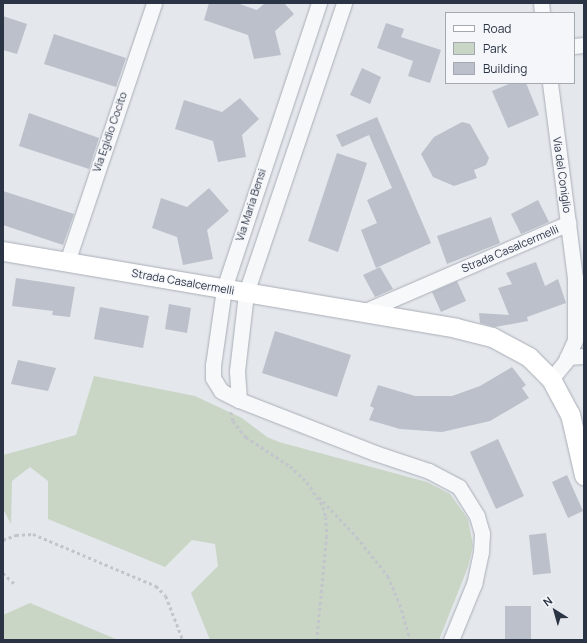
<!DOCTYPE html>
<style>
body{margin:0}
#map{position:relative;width:587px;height:643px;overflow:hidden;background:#e4e7ec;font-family:Manrope,sans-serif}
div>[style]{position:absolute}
.green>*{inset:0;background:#c9d6c5}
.building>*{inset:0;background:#bbc0ca}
.path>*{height:2.5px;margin-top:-1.25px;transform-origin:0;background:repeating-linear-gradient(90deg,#c2c5cb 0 3px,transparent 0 6px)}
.roads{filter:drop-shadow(0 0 1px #a9aeb7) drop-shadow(0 0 1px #a9aeb7)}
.minor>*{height:15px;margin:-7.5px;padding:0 7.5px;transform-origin:7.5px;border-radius:7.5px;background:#f7f8fa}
.major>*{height:19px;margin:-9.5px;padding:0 9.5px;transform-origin:9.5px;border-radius:9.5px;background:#fff}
span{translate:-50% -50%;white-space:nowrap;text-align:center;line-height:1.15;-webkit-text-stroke:3px #f4f6f9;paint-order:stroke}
.street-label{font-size:11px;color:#2b3445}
.frame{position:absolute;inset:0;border:4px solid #2b3445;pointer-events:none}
.legend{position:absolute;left:445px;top:12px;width:130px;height:72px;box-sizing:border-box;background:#f4f6f9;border:1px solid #a4a8b1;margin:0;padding:5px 7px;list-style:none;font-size:12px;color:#2b3445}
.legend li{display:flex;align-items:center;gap:8px;height:20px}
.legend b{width:20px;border:1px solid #a4a8b1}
.north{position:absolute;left:535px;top:591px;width:40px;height:40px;-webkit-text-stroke:3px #f4f6f9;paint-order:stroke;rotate:323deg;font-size:11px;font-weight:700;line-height:16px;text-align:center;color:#2b3445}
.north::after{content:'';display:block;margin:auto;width:14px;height:18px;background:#2b3445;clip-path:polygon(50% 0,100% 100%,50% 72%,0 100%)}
</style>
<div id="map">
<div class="green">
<i style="clip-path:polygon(94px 376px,195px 396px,242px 418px,267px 437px,279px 442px,427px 482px,450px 494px,468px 519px,473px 546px,468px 567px,439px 640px,210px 640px,191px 593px,218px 566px,215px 544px,192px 540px,165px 567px,48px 519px,48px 481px,30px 467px,12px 481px,11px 524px,3px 509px,3px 455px,76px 435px)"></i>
<i style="clip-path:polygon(30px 603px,118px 640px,3px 640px,3px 615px)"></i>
</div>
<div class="building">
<i style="clip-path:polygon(209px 3px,237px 3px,257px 10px,265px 3px,284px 3px,294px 14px,275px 31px,281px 55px,254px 59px,248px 35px,204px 20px)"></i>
<i style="clip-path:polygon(3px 16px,27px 24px,17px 54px,3px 50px)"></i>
<i style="clip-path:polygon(386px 23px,404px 29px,401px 37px,441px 50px,430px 83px,408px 76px,413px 61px,377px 48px)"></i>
<i style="clip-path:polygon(54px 34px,126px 58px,116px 87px,44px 64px)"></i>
<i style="clip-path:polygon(362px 68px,381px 77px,370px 104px,350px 95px)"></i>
<i style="clip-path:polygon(511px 83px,526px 83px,539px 115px,508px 128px,492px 91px)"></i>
<i style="clip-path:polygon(240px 98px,259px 119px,242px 135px,246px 157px,218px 162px,213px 141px,175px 129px,184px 100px,222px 112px)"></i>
<i style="clip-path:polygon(29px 113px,99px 138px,89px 169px,19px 146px)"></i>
<i style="clip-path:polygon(377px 117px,431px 243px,376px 268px,361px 230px,377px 223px,367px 200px,392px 188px,369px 135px,342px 147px,336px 135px)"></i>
<i style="clip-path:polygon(462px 122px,470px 124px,489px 158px,486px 165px,474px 170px,477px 178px,454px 186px,433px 177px,421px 154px,434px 137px)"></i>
<i style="clip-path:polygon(337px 153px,367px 163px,338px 252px,308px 241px)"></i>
<i style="clip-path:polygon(209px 188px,229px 211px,207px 230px,213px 259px,183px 265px,177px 237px,152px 228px,161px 198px,187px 207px)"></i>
<i style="clip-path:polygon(3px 191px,74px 214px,63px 245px,3px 225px)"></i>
<i style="clip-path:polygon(538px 200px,549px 222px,521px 234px,511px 214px)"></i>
<i style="clip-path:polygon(491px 217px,500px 243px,447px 264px,437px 236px)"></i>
<i style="clip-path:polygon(536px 262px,545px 286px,558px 279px,566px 303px,527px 317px,528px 321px,495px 327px,480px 323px,479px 313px,509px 315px,498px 288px,512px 284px,506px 273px)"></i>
<i style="clip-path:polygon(380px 267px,393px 289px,375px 297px,363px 275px)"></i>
<i style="clip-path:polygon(16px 278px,75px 287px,70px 317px,52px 315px,53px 311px,12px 306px)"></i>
<i style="clip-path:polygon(457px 281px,466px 301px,441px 312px,432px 292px)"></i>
<i style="clip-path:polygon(169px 304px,191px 308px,187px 333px,165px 329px)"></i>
<i style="clip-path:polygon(100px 307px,149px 316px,143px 348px,94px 339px)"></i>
<i style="clip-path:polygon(275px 331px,351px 355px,337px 397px,262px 373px)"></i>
<i style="clip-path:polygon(18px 360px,56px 368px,48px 391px,11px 384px)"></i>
<i style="clip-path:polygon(512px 367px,526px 385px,522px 388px,529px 398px,490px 421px,442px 432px,400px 429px,369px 420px,374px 408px,370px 406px,378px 385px,415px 396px,452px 396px,480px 386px)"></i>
<i style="clip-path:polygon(498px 439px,524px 496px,496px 509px,470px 452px)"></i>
<i style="clip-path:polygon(567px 475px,583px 511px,568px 518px,552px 482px)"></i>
<i style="clip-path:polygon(546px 533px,551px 573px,533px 575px,529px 535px)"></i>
<i style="clip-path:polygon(505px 606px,531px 606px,531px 640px,505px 640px)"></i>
</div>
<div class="path">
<i style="left:231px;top:412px;width:9px;rotate:77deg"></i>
<i style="left:233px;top:421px;width:21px;rotate:51deg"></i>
<i style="left:246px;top:437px;width:53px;rotate:33.4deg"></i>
<i style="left:290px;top:466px;width:23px;rotate:43deg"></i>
<i style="left:307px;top:482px;width:30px;rotate:57deg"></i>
<i style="left:323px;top:507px;width:10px;rotate:73deg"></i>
<i style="left:326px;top:517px;width:19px;rotate:87deg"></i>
<i style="left:327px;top:536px;width:104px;rotate:95.5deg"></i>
<i style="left:319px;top:497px;width:55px;rotate:46.5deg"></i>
<i style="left:357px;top:537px;width:50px;rotate:51.5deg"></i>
<i style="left:388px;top:576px;width:30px;rotate:67deg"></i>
<i style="left:400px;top:604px;width:37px;rotate:74deg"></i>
<i style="left:3px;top:540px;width:14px;rotate:-21deg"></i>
<i style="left:16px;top:535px;width:17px;rotate:-3deg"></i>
<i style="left:33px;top:534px;width:134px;rotate:22.9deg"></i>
<i style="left:156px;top:586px;width:14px;rotate:45deg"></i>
<i style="left:166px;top:596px;width:47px;rotate:68.9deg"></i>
<i style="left:3px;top:573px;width:16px;rotate:43deg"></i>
</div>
<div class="roads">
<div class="minor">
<i style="left:319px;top:3px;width:301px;rotate:108.4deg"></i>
<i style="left:224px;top:289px;width:77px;rotate:98.2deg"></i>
<i style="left:213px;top:365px;width:13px;rotate:90deg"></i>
<i style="left:213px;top:378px;width:15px;rotate:58deg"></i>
<i style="left:221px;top:391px;width:20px;rotate:27deg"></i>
<i style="left:239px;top:400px;width:146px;rotate:21.3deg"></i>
<i style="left:375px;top:453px;width:57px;rotate:18.4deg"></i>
<i style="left:429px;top:471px;width:34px;rotate:28deg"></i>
<i style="left:459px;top:487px;width:34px;rotate:58deg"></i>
<i style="left:477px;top:516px;width:18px;rotate:74deg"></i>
<i style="left:482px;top:533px;width:19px;rotate:93deg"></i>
<i style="left:481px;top:552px;width:33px;rotate:102deg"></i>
<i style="left:474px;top:584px;width:61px;rotate:112.3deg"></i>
<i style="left:541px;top:3px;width:10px;rotate:84deg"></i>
<i style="left:574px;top:46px;width:10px;rotate:-6deg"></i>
<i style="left:550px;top:83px;width:196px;rotate:82.7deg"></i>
<i style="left:575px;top:277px;width:63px;rotate:90deg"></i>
<i style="left:575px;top:340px;width:24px;rotate:114deg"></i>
<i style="left:565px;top:362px;width:22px;rotate:129deg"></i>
<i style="left:67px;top:262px;width:273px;rotate:-71.4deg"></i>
<i style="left:363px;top:312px;width:224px;rotate:-23.4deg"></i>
<i style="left:567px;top:357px;width:17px;rotate:-3deg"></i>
<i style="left:239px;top:400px;width:29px;rotate:-94deg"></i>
<i style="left:237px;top:371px;width:79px;rotate:-83.4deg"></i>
<i style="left:246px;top:293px;width:306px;rotate:-71.3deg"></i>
</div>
<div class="major">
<i style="left:3px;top:251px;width:459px;rotate:9.6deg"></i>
<i style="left:456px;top:328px;width:37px;rotate:14deg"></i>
<i style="left:492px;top:337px;width:42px;rotate:28.4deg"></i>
<i style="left:529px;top:357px;width:31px;rotate:45deg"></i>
<i style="left:551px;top:379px;width:40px;rotate:62deg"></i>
<i style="left:570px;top:414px;width:63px;rotate:77.1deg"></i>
</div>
</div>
<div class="street-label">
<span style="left:110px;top:132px;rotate:-71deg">Via Egidio Cocito</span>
<span style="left:562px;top:175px;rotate:82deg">Via del Coniglio</span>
<span style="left:251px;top:205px;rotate:-72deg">Via Maria Bensi</span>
<span style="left:510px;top:249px;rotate:-23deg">Strada Casalcermelli</span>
<span style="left:183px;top:282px;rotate:10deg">Strada Casalcermelli</span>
</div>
<div class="frame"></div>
<ul class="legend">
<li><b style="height:5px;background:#fff"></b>Road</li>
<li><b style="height:11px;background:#c9d6c5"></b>Park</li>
<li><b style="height:11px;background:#bbc0ca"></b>Building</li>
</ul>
<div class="north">N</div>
</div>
